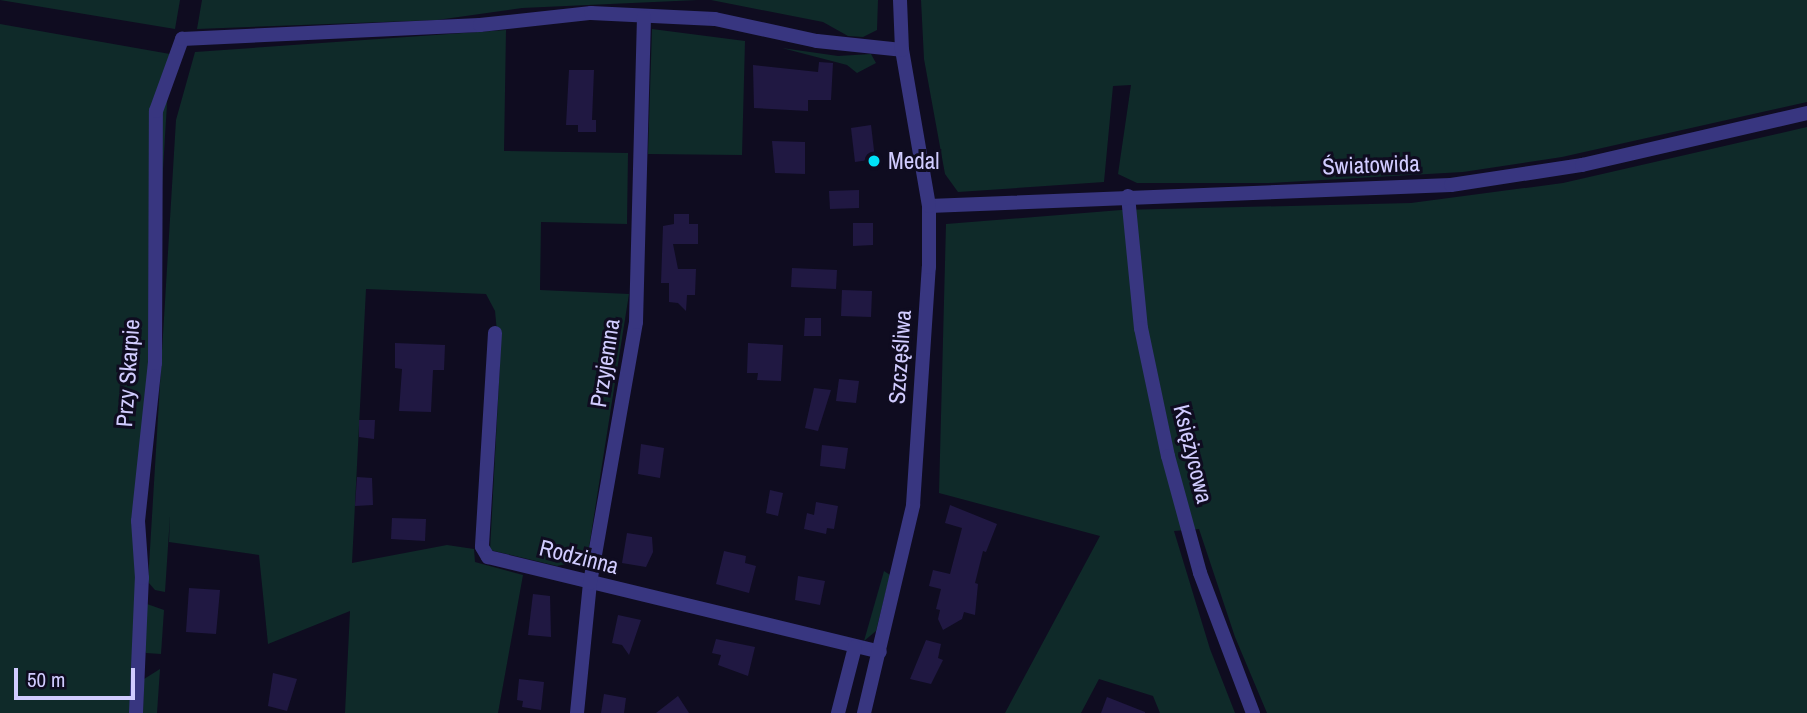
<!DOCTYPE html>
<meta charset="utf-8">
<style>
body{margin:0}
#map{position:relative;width:1807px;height:713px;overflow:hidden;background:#0f0c20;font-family:"Archivo Narrow",sans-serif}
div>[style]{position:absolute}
.green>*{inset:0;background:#0f2a29}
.building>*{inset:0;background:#201842}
.street>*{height:14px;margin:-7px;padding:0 7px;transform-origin:7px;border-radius:7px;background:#383680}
.dots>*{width:19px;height:19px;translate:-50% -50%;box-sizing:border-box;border:4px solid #0f0c20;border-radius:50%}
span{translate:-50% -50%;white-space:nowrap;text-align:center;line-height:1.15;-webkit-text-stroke:6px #0f0c20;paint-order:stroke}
.poi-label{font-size:23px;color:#d1ccff}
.left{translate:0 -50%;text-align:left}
.street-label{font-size:23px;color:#d1ccff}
.scale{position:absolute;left:14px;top:668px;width:121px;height:32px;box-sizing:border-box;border:4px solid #d1ccff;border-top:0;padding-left:9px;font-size:21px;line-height:24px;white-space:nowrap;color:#d1ccff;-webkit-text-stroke:5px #0f0c20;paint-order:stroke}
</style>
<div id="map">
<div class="green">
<i style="clip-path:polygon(0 0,180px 0,175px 29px)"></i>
<i style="clip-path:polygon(202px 0,698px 0,522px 8px,437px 20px,197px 29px)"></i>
<i style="clip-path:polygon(711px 0,878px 0,877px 30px,863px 37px,848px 36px,823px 22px)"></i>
<i style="clip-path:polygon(921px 0,1807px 0,1807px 102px,1562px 157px,1463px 172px,1269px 183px,1137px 183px,1118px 174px,1131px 85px,1113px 86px,1104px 182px,958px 192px,945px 174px,924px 59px)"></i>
<i style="clip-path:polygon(0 24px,170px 54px,130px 713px,0 713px)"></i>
<i style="clip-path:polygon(652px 29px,745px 41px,742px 155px,648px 154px)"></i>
<i style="clip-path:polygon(506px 30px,504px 151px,628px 153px,627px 224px,541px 222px,540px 290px,629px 294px,587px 560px,557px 566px,490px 550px,500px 363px,495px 311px,486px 294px,366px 289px,352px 563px,447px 545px,474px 549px,475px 562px,523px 575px,498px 713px,345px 713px,350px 611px,268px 644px,259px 555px,169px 542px,170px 516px,165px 592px,155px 590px,148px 582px,176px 120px,195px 52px)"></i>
<i style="clip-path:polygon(782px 48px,838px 56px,871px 54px,876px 63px,857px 73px,847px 65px)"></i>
<i style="clip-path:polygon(1807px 127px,1807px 713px,1267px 713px,1235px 637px,1199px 529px,1174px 531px,1210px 649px,1235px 713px,1160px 713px,1153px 696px,1099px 679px,1081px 713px,1005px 713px,1100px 536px,939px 493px,946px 224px,1121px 210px,1411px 203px,1563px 183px)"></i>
<i style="clip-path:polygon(884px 571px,890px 575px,876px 631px,864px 641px)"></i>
<i style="clip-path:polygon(147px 604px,164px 610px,161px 654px,146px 653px,142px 645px)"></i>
<i style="clip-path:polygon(160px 669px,157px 713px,143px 713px,144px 679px)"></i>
</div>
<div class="building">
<i style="clip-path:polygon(819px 62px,833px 63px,831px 100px,808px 100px,808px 111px,754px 108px,753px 65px,818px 72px)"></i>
<i style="clip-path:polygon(569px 70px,594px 70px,592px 120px,596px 120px,596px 132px,578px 132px,578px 125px,566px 125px)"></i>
<i style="clip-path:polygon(871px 125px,875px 159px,855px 162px,851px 128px)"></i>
<i style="clip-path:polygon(772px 141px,805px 142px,805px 174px,775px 173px)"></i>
<i style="clip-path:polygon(859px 190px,859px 208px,830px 209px,829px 191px)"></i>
<i style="clip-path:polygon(674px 214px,689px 214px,689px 224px,698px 224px,698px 244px,673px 244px,678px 269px,696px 269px,695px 295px,687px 295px,686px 311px,678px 303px,669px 302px,669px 283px,661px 283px,663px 226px,674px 224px)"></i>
<i style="clip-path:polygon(853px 223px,873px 223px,873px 245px,853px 246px)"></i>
<i style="clip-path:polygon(792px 268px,837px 270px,836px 289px,791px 287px)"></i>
<i style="clip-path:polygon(842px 290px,872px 291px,871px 317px,841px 316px)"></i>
<i style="clip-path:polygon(805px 318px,821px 318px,821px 336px,804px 336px)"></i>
<i style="clip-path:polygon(395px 343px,445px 345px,444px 370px,433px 370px,431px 412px,399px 411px,402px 369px,395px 368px)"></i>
<i style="clip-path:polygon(748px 343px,783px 345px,781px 381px,757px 380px,758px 373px,747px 373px)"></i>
<i style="clip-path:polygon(839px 379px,859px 381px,856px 403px,836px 401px)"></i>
<i style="clip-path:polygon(814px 388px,831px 390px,818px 431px,805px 428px)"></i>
<i style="clip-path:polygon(359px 420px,375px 420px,374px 439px,359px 437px)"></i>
<i style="clip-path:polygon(641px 444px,664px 448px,660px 478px,638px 474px)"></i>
<i style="clip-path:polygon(822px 445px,848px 448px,845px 469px,820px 466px)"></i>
<i style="clip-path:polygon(357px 477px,372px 478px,373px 505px,355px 506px)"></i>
<i style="clip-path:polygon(770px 490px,783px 493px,778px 516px,766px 513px)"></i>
<i style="clip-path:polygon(816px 502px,838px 506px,834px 529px,827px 528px,826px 534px,804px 529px,807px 513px,814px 515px)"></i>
<i style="clip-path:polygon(950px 505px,997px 524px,986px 552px,983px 551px,975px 583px,978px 584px,975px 615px,964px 612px,962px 619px,943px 630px,938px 619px,940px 610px,936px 609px,941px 589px,929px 586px,933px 570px,950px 574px,962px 528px,945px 523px)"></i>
<i style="clip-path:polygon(392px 518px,426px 519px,425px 541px,391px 539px)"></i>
<i style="clip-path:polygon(627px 533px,652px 537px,653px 552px,646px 567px,622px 563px)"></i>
<i style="clip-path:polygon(724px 551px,746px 556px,745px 563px,756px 566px,749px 593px,716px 584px)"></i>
<i style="clip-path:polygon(798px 576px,825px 581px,820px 605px,795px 600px)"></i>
<i style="clip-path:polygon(189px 588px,220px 590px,216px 634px,186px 632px)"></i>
<i style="clip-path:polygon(533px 594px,550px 596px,551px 637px,528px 635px)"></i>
<i style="clip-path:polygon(618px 615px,641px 620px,629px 655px,622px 645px,612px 643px)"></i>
<i style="clip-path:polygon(716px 639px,755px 647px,748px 676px,718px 665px,721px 655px,712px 653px)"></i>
<i style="clip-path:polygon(926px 640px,941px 644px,938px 658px,943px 660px,931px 684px,910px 679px)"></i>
<i style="clip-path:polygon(273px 673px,297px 679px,287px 711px,268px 706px)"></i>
<i style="clip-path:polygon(519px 679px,544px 682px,541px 710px,522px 707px,523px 701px,517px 700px)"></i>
<i style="clip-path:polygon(604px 694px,626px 698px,624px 713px,601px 713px)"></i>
<i style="clip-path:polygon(678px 696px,689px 713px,656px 713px)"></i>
<i style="clip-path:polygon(1107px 697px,1145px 712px,1145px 713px,1101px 713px)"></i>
</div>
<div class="street">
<i style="left:1128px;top:196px;width:133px;rotate:84.4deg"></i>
<i style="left:1141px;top:328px;width:131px;rotate:78.1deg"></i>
<i style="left:1168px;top:456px;width:121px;rotate:74.7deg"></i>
<i style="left:1200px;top:573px;width:150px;rotate:69.3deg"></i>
<i style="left:929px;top:206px;width:522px;rotate:-2.3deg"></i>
<i style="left:1451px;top:185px;width:133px;rotate:-8.7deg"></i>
<i style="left:1582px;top:165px;width:231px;rotate:-13deg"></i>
<i style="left:495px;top:333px;width:214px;rotate:93.5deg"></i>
<i style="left:482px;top:547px;width:12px;rotate:59deg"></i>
<i style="left:488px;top:557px;width:403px;rotate:13.6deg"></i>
<i style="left:136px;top:713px;width:135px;rotate:-87.5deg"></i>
<i style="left:142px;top:578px;width:57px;rotate:-94deg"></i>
<i style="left:138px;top:521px;width:159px;rotate:-83.9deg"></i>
<i style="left:155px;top:363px;width:252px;rotate:-89.8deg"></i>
<i style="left:156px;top:111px;width:77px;rotate:-70.1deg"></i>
<i style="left:182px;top:39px;width:298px;rotate:-2.7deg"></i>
<i style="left:480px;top:25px;width:112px;rotate:-6.2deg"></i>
<i style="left:591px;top:13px;width:124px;rotate:2.8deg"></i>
<i style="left:715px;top:19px;width:104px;rotate:12.2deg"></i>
<i style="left:817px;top:41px;width:85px;rotate:6deg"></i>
<i style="left:577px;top:713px;width:131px;rotate:-84.3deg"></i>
<i style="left:590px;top:583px;width:265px;rotate:-80deg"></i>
<i style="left:636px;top:322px;width:305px;rotate:-88.5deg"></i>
<i style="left:838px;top:713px;width:68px;rotate:-75.6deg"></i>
<i style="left:864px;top:713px;width:214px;rotate:-76.7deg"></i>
<i style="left:913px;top:505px;width:239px;rotate:-86.2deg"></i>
<i style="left:929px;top:267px;width:61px;rotate:-90deg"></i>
<i style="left:929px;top:206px;width:158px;rotate:-99.8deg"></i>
<i style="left:902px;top:50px;width:50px;rotate:-92.3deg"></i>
</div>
<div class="dots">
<i style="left:874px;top:161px;background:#00e2f7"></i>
</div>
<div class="poi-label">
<span class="left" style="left:888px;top:161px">Medal</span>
</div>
<div class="street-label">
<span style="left:1371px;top:165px;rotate:-2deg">Światowida</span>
<span style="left:900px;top:357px;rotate:-86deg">Szczęśliwa</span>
<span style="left:605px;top:363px;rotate:-81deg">Przyjemna</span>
<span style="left:128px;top:373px;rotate:-86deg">Przy Skarpie</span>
<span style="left:1193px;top:454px;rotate:76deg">Księżycowa</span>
<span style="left:579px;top:557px;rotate:14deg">Rodzinna</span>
</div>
<div class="scale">50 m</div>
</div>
